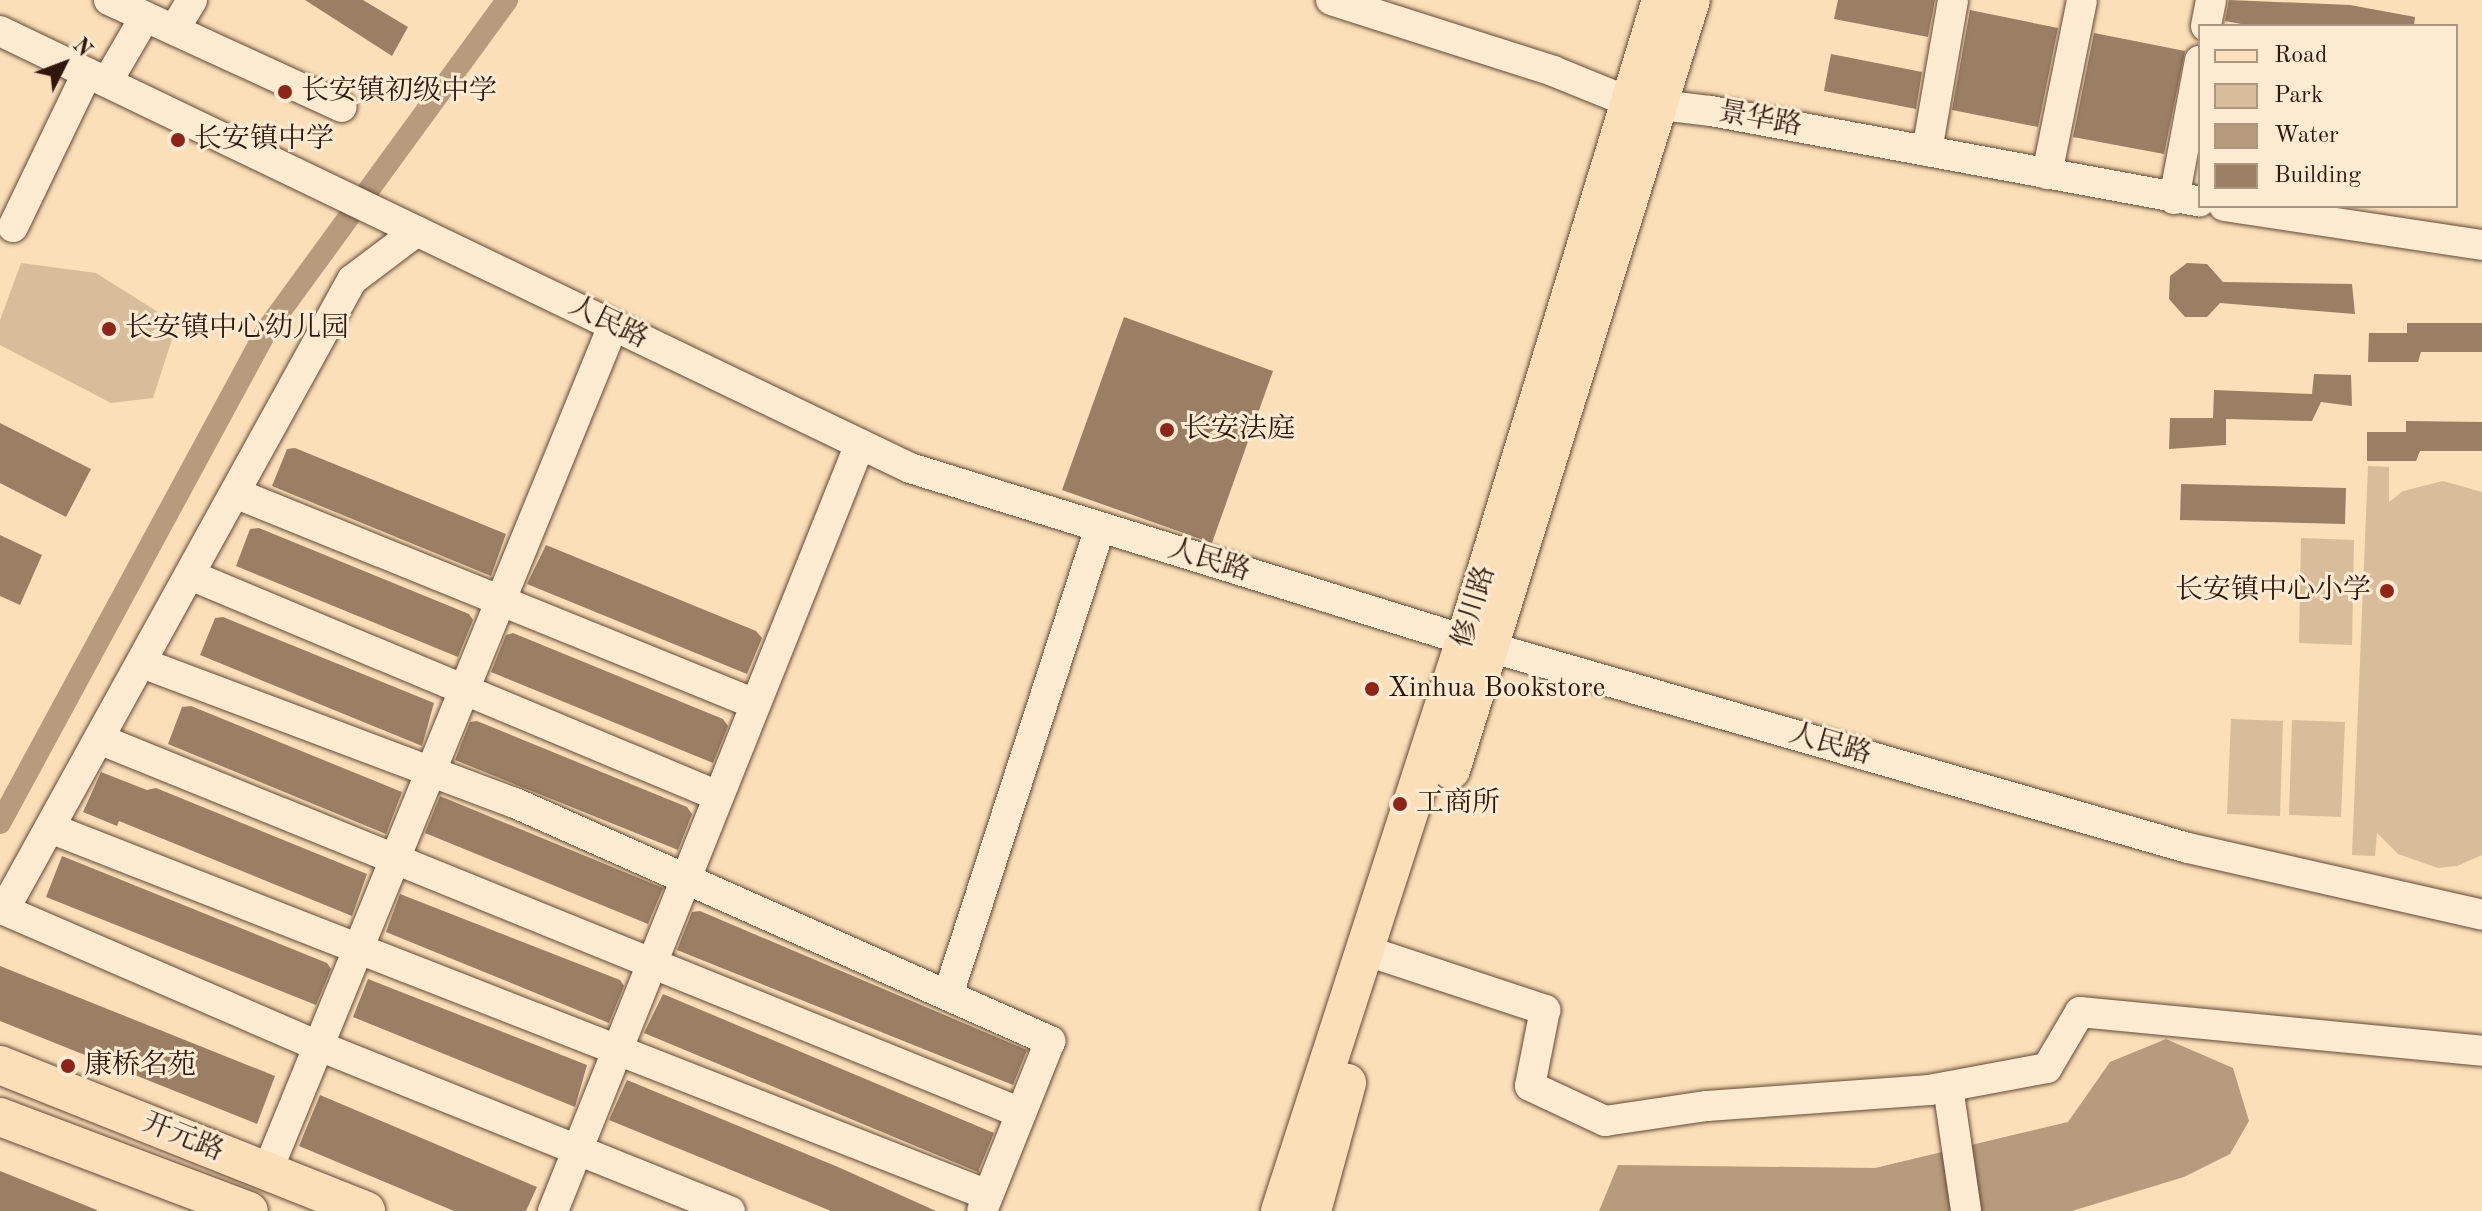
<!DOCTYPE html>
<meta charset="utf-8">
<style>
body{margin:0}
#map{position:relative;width:2482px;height:1211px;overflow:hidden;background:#fadfb8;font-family:"Old Standard TT","Noto Serif SC",serif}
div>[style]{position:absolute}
.green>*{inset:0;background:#d8bd9b}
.water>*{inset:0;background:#b69b7d}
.canal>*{height:22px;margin:-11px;padding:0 11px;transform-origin:11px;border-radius:11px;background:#b69b7d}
.building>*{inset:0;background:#9a7f65}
.roads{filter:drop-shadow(0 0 2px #634936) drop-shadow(0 0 2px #634936)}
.minor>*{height:30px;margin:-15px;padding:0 15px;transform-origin:15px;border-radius:15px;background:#fcead1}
.major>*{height:38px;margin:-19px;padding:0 19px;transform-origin:19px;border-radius:19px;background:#fadfb8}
.dots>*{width:22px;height:22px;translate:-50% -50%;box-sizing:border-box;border:4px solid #fcead1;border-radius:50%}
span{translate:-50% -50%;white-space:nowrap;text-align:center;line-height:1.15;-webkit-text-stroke:6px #fcead1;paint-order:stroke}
.poi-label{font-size:28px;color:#31170b}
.left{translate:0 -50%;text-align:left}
.right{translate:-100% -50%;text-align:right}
.street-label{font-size:28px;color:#31170b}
.legend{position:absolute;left:2198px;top:24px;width:260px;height:184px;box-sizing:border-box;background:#fcead1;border:2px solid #ab9682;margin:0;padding:10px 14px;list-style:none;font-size:24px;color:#31170b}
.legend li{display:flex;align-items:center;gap:16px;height:40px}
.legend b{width:40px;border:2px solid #ab9682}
.north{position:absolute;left:24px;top:24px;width:80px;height:80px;-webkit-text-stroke:6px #fcead1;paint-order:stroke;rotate:48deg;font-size:22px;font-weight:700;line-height:32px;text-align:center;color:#31170b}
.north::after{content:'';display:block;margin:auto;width:28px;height:36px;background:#31170b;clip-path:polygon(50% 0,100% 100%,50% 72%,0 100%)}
</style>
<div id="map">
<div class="green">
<i style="clip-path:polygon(21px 263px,96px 273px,177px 324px,153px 398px,111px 403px,0 345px,0 320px)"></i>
<i style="clip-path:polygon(2368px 466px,2389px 467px,2389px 502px,2403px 491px,2443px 481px,2482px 492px,2482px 855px,2457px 866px,2438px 868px,2398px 854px,2377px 833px,2375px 856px,2352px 855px)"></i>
<i style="clip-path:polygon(2301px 538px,2354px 540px,2352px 645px,2299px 643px)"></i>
<i style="clip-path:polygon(2231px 719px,2283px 721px,2280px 816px,2227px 814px)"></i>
<i style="clip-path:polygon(2292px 720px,2345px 722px,2341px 817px,2289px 815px)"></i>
</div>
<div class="water">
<i style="clip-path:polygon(2166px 1039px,2233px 1068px,2249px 1121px,2230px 1154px,2184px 1177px,2072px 1211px,1599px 1211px,1618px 1165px,1875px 1168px,2068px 1122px,2110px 1062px)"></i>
</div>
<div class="canal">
<i style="left:0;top:823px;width:563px;rotate:-61.57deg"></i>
<i style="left:268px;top:328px;width:406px;rotate:-53.9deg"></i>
</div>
<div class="building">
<i style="clip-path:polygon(305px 0,363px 0,408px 27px,392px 56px)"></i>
<i style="clip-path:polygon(1838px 0,1935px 0,1928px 37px,1834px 19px)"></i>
<i style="clip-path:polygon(2229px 0,2350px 5px,2415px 17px,2414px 26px,2252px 26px,2225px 21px)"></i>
<i style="clip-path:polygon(1970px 10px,2058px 28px,2038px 127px,1952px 110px)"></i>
<i style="clip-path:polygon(2094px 33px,2185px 51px,2164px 154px,2073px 137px)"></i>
<i style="clip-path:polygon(1831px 54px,1922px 72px,1916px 109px,1824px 91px)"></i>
<i style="clip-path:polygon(2187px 263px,2207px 264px,2223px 282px,2352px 284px,2355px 314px,2220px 303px,2207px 317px,2185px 317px,2169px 299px,2170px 276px)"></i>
<i style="clip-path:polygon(1124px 317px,1273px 371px,1212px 543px,1062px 490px)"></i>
<i style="clip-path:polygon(2407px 323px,2482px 323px,2482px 352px,2421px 352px,2418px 362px,2368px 362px,2369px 333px,2407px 333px)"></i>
<i style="clip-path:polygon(2314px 374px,2351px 375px,2352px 406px,2321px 402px,2312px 421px,2226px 419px,2226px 445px,2169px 449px,2170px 418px,2213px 418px,2214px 390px,2312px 394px)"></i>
<i style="clip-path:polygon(2406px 421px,2482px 422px,2482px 451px,2420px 451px,2416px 461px,2367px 461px,2367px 432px,2406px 432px)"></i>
<i style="clip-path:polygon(0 423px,91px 469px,66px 517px,0 483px)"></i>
<i style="clip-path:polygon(295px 448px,506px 534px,491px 576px,272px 486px,287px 449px)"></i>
<i style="clip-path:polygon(2181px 484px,2346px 488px,2345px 524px,2180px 520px)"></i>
<i style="clip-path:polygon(259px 528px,469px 614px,473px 620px,458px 657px,236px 566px,250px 529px)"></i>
<i style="clip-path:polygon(0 535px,42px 555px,20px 605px,0 596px)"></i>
<i style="clip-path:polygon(546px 545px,756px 631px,762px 638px,747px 674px,527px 584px)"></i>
<i style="clip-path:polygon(223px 617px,434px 703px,422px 746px,200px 655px,215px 618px)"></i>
<i style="clip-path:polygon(513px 633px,723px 719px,728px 726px,713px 763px,491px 672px,506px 635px)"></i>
<i style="clip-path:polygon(191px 706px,402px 792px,386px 834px,168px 744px,182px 707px)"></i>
<i style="clip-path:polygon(477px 721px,687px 807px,692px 814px,678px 850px,455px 760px,470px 722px)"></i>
<i style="clip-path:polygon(101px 772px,147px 790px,156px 788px,367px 874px,352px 916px,119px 821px,117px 826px,83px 812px)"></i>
<i style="clip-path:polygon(440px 796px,663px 888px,648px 924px,425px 833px)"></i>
<i style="clip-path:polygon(62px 856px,327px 963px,331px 969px,316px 1005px,46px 897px)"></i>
<i style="clip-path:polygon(400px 894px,620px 980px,624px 986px,609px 1023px,386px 932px)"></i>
<i style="clip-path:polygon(700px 911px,1027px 1050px,1013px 1085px,677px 950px,692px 912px)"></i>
<i style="clip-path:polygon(0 966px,275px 1076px,257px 1124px,0 1021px)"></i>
<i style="clip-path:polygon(368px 979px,587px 1065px,575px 1107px,353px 1017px)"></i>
<i style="clip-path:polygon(663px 994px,994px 1133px,978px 1172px,644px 1033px)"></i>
<i style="clip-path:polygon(627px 1080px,838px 1167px,936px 1211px,831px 1211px,609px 1120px)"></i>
<i style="clip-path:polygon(320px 1095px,537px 1187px,526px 1211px,454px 1211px,299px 1146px)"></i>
<i style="clip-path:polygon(0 1171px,97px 1210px,97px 1211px,0 1211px)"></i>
</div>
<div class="roads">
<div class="minor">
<i style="left:109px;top:0;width:256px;rotate:24.7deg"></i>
<i style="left:1331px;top:0;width:233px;rotate:17.7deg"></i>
<i style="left:1553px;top:71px;width:80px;rotate:22.1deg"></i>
<i style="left:1627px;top:101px;width:85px;rotate:6.8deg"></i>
<i style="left:1711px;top:111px;width:497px;rotate:10.5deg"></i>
<i style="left:2206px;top:26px;width:26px;rotate:-79deg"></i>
<i style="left:174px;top:30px;width:35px;rotate:-59deg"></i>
<i style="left:0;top:31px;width:1009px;rotate:25.65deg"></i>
<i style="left:910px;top:468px;width:581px;rotate:17.22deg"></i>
<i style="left:1465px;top:640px;width:752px;rotate:16.05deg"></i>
<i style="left:2188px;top:848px;width:302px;rotate:12.8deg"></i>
<i style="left:107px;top:82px;width:75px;rotate:-59.7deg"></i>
<i style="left:1927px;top:151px;width:153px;rotate:-80.2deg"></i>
<i style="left:2047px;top:174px;width:177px;rotate:-78.6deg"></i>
<i style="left:2174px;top:199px;width:141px;rotate:-79.4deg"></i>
<i style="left:2224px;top:206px;width:261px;rotate:8.6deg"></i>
<i style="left:13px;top:227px;width:171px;rotate:-64.3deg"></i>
<i style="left:417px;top:231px;width:81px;rotate:143deg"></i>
<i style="left:352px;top:280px;width:720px;rotate:118.92deg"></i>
<i style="left:4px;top:910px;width:343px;rotate:23.4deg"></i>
<i style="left:319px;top:1046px;width:443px;rotate:21.9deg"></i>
<i style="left:235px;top:493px;width:559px;rotate:22.07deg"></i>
<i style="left:190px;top:575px;width:570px;rotate:22.7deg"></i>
<i style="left:142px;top:663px;width:398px;rotate:20.6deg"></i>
<i style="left:515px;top:803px;width:586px;rotate:23.98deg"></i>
<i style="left:1050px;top:1041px;width:183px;rotate:111.8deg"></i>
<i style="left:99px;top:739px;width:995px;rotate:22.08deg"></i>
<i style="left:50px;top:828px;width:1007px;rotate:21.37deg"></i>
<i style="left:1367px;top:951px;width:188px;rotate:18.3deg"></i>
<i style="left:1545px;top:1010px;width:77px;rotate:101.2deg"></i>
<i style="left:1530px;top:1086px;width:83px;rotate:25deg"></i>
<i style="left:1605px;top:1121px;width:103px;rotate:-8.4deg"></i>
<i style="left:1707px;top:1106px;width:223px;rotate:-4.1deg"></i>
<i style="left:1929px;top:1090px;width:120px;rotate:-10.6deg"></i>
<i style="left:2047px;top:1068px;width:65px;rotate:-59.5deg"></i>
<i style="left:2080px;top:1012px;width:404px;rotate:5.5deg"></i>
<i style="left:948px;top:995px;width:492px;rotate:-72deg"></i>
<i style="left:1948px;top:1087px;width:125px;rotate:81.7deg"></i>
<i style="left:267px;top:1172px;width:914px;rotate:-67.76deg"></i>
<i style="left:553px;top:1211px;width:826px;rotate:-68.19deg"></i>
</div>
<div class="major">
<i style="left:1451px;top:770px;width:807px;rotate:-72.69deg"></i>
<i style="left:0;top:1065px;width:394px;rotate:21.7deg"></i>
<i style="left:0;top:1117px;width:266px;rotate:20.7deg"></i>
<i style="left:1280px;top:1211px;width:600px;rotate:-72.05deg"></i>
<i style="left:1465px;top:640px;width:669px;rotate:-72.97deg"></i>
<i style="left:1312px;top:1211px;width:133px;rotate:-74.7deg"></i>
</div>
</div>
<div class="dots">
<i style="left:285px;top:92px;background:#8f2418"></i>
<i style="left:178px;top:140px;background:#8f2418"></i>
<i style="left:109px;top:329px;background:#8f2418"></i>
<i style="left:1167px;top:430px;background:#8f2418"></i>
<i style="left:2387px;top:591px;background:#8f2418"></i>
<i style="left:1372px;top:689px;background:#8f2418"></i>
<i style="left:1400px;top:804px;background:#8f2418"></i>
<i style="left:68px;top:1066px;background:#8f2418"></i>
</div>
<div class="poi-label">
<span class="left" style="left:301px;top:92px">长安镇初级中学</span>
<span class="left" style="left:194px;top:140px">长安镇中学</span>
<span class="left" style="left:125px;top:329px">长安镇中心幼儿园</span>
<span class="left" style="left:1183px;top:430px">长安法庭</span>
<span class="right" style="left:2371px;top:591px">长安镇中心小学</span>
<span class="left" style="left:1388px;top:689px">Xinhua Bookstore</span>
<span class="left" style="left:1416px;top:804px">工商所</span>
<span class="left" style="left:84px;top:1066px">康桥名苑</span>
</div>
<div class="street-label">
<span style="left:1760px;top:120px;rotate:10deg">景华路</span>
<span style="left:608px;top:323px;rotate:26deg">人民路</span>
<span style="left:1209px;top:561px;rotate:17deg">人民路</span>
<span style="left:1475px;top:607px;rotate:-73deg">修川路</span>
<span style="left:1830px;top:745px;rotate:16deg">人民路</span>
<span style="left:183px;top:1138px;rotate:22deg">开元路</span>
</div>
<ul class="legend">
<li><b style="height:10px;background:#fadfb8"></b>Road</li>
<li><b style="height:22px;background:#d8bd9b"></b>Park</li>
<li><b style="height:22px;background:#b69b7d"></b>Water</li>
<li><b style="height:22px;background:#9a7f65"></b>Building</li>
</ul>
<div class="north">N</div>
</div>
